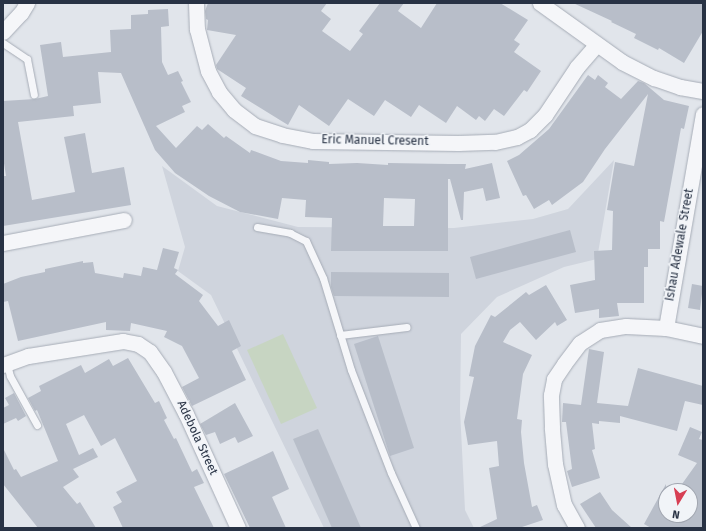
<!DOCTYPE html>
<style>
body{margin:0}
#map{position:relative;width:706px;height:531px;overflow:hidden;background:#e1e5eb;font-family:"Fira Sans",sans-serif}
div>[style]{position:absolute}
.built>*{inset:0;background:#cfd4dd}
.green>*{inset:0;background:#c7d5c2}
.building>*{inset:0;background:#b8bec9}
.roads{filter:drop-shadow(0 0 1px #a6acb6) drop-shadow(0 0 1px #a6acb6)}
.service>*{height:7px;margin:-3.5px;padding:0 3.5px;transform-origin:3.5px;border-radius:3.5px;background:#f5f6f9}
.minor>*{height:15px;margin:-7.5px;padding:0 7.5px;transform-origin:7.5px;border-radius:7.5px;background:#f5f6f9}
span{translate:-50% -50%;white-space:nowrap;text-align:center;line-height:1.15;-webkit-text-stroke:3px #f1f4f8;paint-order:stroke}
.street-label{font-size:12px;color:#283244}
.frame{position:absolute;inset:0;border:4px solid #283244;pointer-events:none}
.north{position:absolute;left:658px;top:483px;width:40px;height:40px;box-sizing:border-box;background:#f1f4f8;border:1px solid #a1a6b0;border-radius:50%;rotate:190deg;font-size:11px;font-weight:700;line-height:16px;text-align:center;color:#283244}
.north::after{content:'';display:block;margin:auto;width:14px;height:18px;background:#d73f54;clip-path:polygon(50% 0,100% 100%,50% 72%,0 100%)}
</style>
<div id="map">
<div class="built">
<i style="clip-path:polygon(614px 160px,597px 259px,564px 267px,497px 297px,461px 334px,460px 410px,465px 510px,474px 528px,324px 528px,211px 295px,178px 271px,185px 247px,162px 166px,217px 206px,298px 227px,454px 228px,533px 219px,568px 209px)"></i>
</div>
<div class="green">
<i style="clip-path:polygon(283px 334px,317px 408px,281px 424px,247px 350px)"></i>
</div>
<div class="building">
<i style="clip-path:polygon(208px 3px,327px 3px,321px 11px,331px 19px,322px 31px,350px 51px,363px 34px,359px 31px,380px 3px,404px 3px,398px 11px,421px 28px,437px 3px,500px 3px,528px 20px,514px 40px,520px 44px,514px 52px,541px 71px,527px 92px,524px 90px,504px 116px,494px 109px,485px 121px,479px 116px,476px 120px,457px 106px,446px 123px,419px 105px,411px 117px,385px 100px,374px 116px,348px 99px,329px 126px,299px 105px,288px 125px,241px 96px,246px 88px,217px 69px,216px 65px,236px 35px,207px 30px,208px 20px,206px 19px,205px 11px)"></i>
<i style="clip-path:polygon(573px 3px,703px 3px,703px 31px,684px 63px,659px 48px,658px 50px,634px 38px,636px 34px,611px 22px,612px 21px)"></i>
<i style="clip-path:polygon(evenodd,168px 9px,169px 26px,161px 27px,162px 62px,168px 75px,178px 71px,183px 81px,181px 82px,191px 102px,182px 106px,185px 112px,156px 126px,176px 148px,197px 126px,202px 130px,208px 124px,224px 138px,226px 136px,250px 153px,251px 150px,281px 161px,308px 163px,308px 160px,329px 162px,329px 164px,357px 163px,388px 165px,388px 163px,449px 164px,466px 164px,465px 169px,492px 163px,500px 198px,486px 201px,483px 188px,464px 192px,463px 220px,461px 220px,450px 179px,448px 179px,448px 251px,331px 251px,332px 218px,305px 217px,306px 200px,282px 198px,278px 219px,240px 212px,209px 196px,175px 173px,155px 150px,121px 73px,98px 72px,101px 103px,73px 106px,74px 116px,18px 122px,32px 200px,75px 192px,64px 137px,85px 133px,92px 173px,124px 167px,131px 205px,3px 226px,3px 176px,6px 176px,3px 157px,3px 101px,35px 99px,48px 96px,40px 45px,61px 42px,63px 57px,111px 52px,110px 30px,131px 29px,131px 15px,148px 14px,148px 10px,168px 9px,384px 198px,415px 199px,414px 226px,383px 226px,384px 198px)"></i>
<i style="clip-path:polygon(588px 75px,595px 80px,598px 75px,608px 83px,605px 87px,621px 99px,638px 81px,644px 83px,664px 100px,689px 106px,684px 129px,681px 128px,664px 222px,660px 221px,660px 249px,648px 249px,648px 267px,644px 267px,644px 303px,617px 303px,619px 316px,599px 318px,599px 309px,575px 313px,570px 285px,595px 280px,594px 251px,612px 250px,613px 211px,607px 210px,615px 162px,634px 166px,648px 94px,605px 149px,583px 182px,552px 205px,549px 200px,534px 209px,526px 195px,523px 196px,507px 161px,519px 155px,549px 129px)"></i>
<i style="clip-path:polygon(570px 230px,576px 252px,476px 279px,470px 257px)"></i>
<i style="clip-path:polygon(163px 248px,179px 252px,174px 268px,178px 270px,175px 274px,203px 295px,199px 301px,218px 326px,229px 320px,241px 346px,232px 351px,246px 380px,192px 406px,182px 387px,199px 378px,182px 346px,164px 337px,167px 331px,131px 323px,130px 331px,106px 330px,106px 322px,18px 341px,8px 301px,3px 302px,3px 284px,21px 277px,45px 272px,45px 269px,83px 261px,83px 263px,93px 262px,95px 273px,123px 278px,124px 273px,141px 276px,143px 267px,157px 270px)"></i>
<i style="clip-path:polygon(331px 272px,449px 273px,449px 297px,334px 296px,331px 287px)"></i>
<i style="clip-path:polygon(692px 284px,703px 286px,700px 310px,688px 308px)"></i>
<i style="clip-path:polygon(546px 285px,567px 320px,557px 326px,555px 322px,536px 340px,520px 322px,510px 330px,503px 342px,532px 355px,523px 374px,517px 419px,522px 420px,521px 432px,524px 463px,532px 507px,537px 505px,543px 520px,519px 528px,478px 528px,497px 519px,489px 468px,499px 466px,497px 441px,468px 445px,464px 422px,474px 377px,469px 376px,475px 346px,491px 315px,495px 317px,526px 292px,529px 295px)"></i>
<i style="clip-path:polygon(378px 336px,414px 448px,390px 456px,354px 344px)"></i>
<i style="clip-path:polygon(589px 349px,604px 352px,597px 403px,628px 406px,638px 368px,703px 386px,703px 405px,685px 401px,677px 431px,620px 416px,620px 423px,599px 421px,599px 424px,592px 423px,595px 449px,592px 450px,600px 478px,572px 487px,567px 471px,572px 469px,566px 422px,562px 422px,563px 403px,581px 405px)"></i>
<i style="clip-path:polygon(128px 358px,155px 403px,159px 401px,167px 418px,164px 420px,174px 439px,176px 438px,192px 472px,197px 469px,204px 483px,194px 487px,214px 528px,123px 528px,113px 507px,122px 502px,116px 492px,137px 481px,115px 438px,101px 446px,84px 415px,66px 424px,79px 455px,93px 448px,98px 457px,73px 469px,79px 477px,63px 487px,77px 504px,80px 502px,96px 528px,38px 528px,3px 484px,3px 448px,14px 470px,16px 469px,21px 477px,58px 461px,37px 410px,35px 411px,28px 398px,41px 391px,39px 386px,81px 365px,85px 373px,109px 359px,113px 366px)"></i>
<i style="clip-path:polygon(14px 393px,26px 416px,18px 421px,16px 418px,3px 424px,3px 408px,9px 405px,5px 398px)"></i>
<i style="clip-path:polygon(235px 403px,253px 436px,238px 443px,235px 437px,220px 444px,215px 432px,206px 435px,200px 424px)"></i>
<i style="clip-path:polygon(690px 427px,702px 432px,699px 439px,703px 440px,703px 528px,651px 528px,644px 524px,666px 484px,666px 515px,690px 515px,690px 491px,677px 491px,697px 463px,678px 455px)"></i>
<i style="clip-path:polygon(318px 429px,361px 528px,332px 528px,293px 439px)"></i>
<i style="clip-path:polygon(273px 451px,289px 489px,272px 497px,286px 528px,250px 528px,224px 474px)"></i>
<i style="clip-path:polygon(600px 492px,612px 510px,632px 528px,596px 528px,580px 504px)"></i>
</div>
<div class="roads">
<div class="service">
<i style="left:3px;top:43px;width:29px;rotate:34deg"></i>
<i style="left:27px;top:59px;width:36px;rotate:79deg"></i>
<i style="left:257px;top:227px;width:34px;rotate:10deg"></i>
<i style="left:290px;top:233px;width:18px;rotate:27deg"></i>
<i style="left:306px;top:241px;width:41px;rotate:65.3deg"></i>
<i style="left:323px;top:278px;width:96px;rotate:73.1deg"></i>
<i style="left:351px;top:370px;width:110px;rotate:68.8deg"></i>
<i style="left:391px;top:473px;width:60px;rotate:65.6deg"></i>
<i style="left:340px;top:335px;width:67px;rotate:-6.8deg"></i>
<i style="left:7px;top:364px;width:12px;rotate:76deg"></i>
<i style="left:10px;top:376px;width:56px;rotate:61.1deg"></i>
</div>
<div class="minor">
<i style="left:196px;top:3px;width:26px;rotate:88deg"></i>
<i style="left:197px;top:29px;width:43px;rotate:75.3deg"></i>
<i style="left:208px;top:71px;width:24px;rotate:62deg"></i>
<i style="left:219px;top:92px;width:23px;rotate:50deg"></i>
<i style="left:234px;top:110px;width:26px;rotate:37deg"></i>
<i style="left:255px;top:126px;width:28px;rotate:18deg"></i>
<i style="left:282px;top:135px;width:32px;rotate:11deg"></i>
<i style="left:313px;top:141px;width:145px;rotate:0.8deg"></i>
<i style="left:458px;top:143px;width:37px;rotate:-2deg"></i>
<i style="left:495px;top:142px;width:23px;rotate:-13deg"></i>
<i style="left:517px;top:137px;width:15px;rotate:-28deg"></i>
<i style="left:530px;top:130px;width:21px;rotate:-45deg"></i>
<i style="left:545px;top:115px;width:58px;rotate:-56.3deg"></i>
<i style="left:577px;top:67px;width:29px;rotate:-49deg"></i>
<i style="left:540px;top:3px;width:101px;rotate:35.7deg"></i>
<i style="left:622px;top:62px;width:36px;rotate:27deg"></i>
<i style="left:654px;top:78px;width:28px;rotate:19deg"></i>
<i style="left:680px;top:87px;width:23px;rotate:10deg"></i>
<i style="left:3px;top:32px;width:26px;rotate:-47deg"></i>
<i style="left:21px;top:13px;width:12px;rotate:-59deg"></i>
<i style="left:3px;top:243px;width:123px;rotate:-10.8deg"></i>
<i style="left:666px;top:328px;width:217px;rotate:-80.2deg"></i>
<i style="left:3px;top:365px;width:27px;rotate:-20deg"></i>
<i style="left:28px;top:356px;width:96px;rotate:-9deg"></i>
<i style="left:123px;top:341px;width:15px;rotate:11deg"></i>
<i style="left:138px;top:344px;width:14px;rotate:34deg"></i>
<i style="left:150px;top:352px;width:24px;rotate:55deg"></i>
<i style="left:164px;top:372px;width:47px;rotate:62.4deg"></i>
<i style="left:186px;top:414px;width:125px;rotate:65.5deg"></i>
<i style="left:577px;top:528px;width:26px;rotate:-119deg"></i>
<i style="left:564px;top:505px;width:42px;rotate:-102.4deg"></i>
<i style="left:555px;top:464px;width:37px;rotate:-95deg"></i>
<i style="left:552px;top:427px;width:32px;rotate:-92deg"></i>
<i style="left:551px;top:395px;width:16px;rotate:-79deg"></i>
<i style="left:554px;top:379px;width:18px;rotate:-56deg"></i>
<i style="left:564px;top:364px;width:26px;rotate:-53deg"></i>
<i style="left:580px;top:343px;width:24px;rotate:-33deg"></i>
<i style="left:600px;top:330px;width:26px;rotate:-9deg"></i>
<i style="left:626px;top:326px;width:40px;rotate:2.9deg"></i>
<i style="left:666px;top:328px;width:38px;rotate:12deg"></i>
</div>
</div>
<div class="street-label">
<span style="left:375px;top:141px;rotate:1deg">Eric Manuel Cresent</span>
<span style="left:680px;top:245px;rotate:-80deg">Ishau Adewale Street</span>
<span style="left:197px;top:438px;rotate:65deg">Adebola Street</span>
</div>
<div class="frame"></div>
<div class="north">N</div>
</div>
